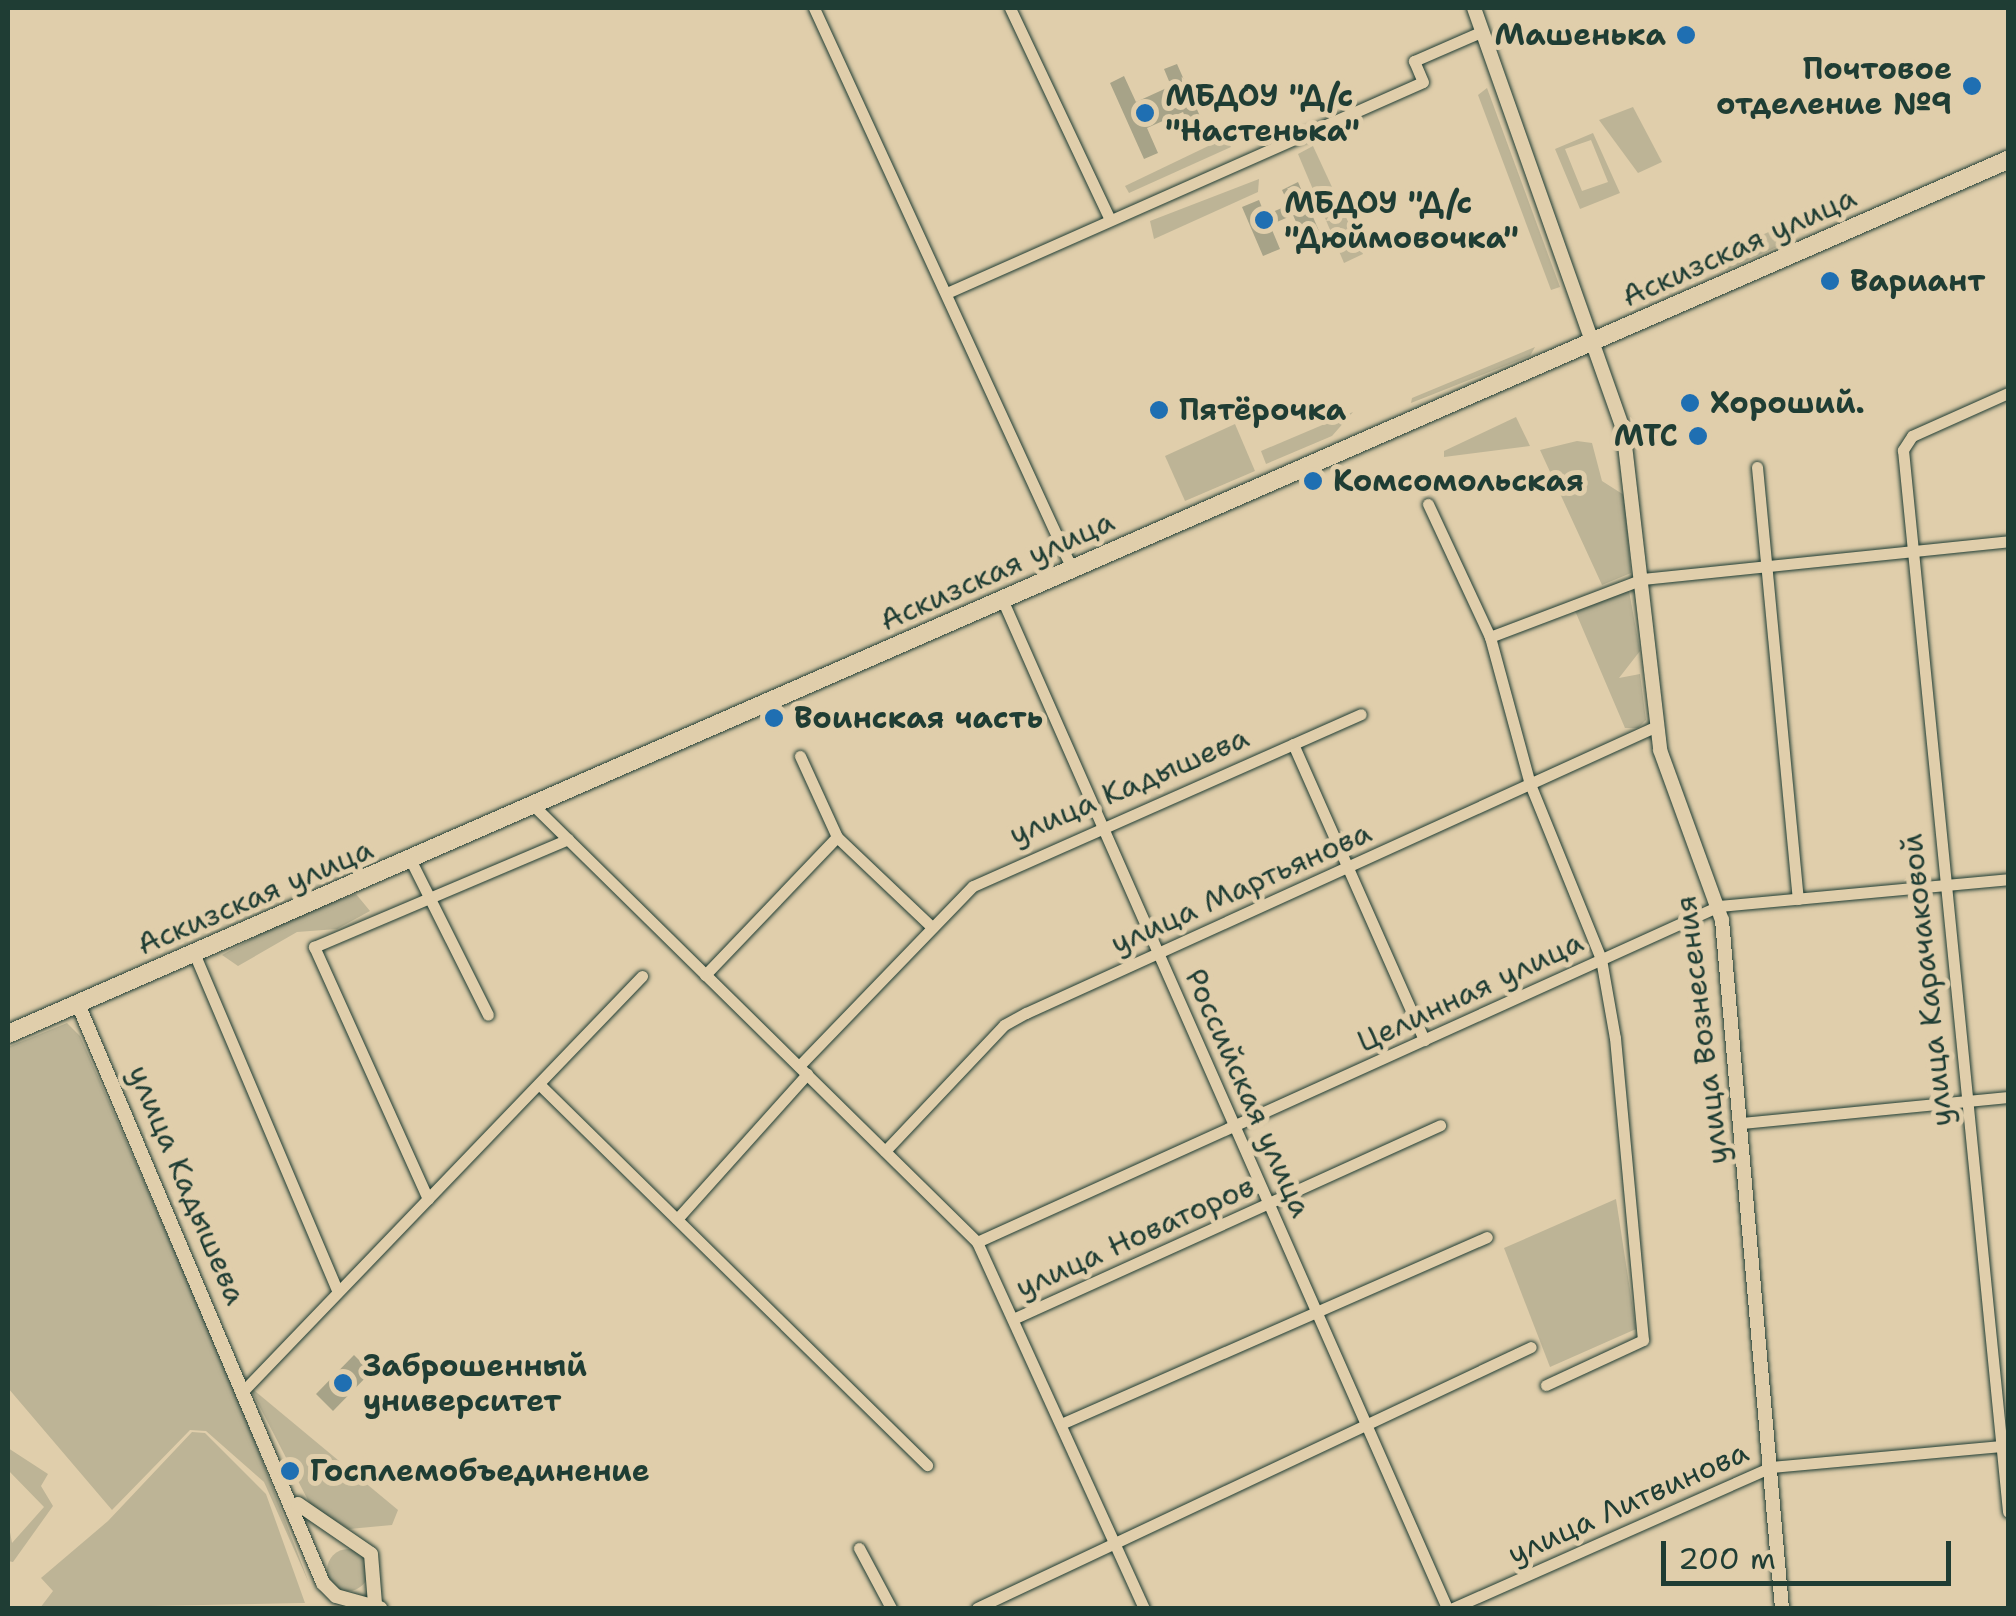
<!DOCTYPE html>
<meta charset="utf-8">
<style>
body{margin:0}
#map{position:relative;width:2016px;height:1616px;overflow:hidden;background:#e0ceab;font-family:"Shantell Sans",sans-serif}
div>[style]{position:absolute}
.green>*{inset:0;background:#bdb496}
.round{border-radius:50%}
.building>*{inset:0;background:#a7a388}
.roads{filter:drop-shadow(0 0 2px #1f3d34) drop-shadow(0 0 2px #1f3d34)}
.minor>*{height:11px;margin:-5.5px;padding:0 5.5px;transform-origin:5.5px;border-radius:5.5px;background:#e0ceab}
.tertiary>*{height:14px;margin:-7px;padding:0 7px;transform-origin:7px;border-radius:7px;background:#e0ceab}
.primary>*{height:18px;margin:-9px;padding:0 9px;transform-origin:9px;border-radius:9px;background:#e0ceab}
.dots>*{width:28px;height:28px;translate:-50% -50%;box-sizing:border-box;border:5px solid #e0ceab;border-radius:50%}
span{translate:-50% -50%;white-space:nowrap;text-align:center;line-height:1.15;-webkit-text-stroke:10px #e0ceab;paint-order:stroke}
.poi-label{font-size:30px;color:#1f3d34;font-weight:700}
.right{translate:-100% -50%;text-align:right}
.left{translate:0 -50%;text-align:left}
.street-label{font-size:30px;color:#1f3d34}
.frame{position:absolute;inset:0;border:10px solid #1f3d34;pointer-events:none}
.scale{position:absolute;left:1661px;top:1541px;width:290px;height:45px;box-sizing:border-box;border:5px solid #1f3d34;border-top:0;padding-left:12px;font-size:30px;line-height:35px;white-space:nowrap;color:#1f3d34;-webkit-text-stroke:8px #e0ceab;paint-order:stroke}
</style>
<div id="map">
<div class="green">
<i style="clip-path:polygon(1487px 88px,1560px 287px,1551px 290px,1478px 95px)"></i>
<i style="clip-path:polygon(1633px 107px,1662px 162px,1638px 173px,1599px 120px)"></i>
<i style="clip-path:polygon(evenodd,1593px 133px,1620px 193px,1580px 209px,1555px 149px,1593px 133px,1591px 140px,1608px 182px,1582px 191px,1565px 149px,1591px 140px)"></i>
<i style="clip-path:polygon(1225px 138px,1231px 147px,1129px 193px,1125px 186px)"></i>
<i style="clip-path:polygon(1313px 146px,1363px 254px,1344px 263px,1298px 154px)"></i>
<i style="clip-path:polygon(1259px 179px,1258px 192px,1154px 239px,1150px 221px)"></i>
<i style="clip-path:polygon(1780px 227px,1791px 230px,1790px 241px,1726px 270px,1717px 264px,1714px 256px)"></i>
<i style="clip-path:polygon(1535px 347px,1530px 356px,1411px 403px,1412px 398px)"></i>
<i style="clip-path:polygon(1353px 412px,1332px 436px,1266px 464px,1261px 451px)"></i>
<i style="clip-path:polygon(1516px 417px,1530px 446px,1444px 457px,1444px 451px)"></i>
<i style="clip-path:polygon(1235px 424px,1255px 471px,1185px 501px,1165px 456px)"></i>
<i style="clip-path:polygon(1577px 441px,1592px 443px,1602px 481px,1624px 495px,1631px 573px,1602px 585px,1540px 450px)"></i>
<i style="clip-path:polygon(1629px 591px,1640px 651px,1619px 678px,1640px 674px,1646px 720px,1638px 728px,1625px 728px,1573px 606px)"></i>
<i style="clip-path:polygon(356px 894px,370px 911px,337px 929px,297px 932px,238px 966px,222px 955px,301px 912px)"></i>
<i style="clip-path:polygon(67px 1023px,80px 1036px,235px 1389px,309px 1583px,264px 1482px,206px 1431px,190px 1430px,112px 1510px,8px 1388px,8px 1047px)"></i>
<i style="clip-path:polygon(1616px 1199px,1636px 1329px,1550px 1367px,1504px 1248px)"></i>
<i style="clip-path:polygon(249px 1386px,398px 1510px,392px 1525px,349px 1529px,311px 1506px)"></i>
<i style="clip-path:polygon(192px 1432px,205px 1433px,266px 1494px,305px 1603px,40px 1608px,53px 1591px,41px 1578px,108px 1521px)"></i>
<i style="clip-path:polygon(8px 1448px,48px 1474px,41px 1486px,53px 1506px,13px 1562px,8px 1561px,8px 1521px,12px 1543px,44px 1507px,8px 1470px)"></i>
<i class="round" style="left:327px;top:1549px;width:42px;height:42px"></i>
</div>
<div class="building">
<i style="clip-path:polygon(1177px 64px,1203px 123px,1190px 129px,1183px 112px,1147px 128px,1158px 153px,1144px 159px,1110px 83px,1124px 76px,1136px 102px,1171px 86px,1164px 69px)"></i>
<i style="clip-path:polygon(1298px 182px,1319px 231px,1303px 238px,1293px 215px,1270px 225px,1280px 249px,1263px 256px,1242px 207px,1259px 200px,1265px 215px,1289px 205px,1282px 190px)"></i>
<i style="clip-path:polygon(354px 1355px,371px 1372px,333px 1411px,316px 1394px)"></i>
</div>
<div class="roads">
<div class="minor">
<i style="left:814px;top:8px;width:617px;rotate:65.3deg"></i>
<i style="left:1010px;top:8px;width:234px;rotate:64.7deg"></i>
<i style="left:949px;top:292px;width:518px;rotate:-23.9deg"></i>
<i style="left:1423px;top:82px;width:23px;rotate:-113deg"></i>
<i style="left:1414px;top:61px;width:75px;rotate:-23.5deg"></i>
<i style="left:2008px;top:393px;width:105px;rotate:155.9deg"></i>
<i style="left:1912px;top:436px;width:17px;rotate:123deg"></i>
<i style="left:1903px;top:450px;width:1067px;rotate:84.35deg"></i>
<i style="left:1757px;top:467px;width:434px;rotate:84.6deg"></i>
<i style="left:1428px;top:504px;width:147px;rotate:65deg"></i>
<i style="left:1490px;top:637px;width:152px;rotate:74.8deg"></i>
<i style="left:1530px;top:784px;width:189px;rotate:67.9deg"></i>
<i style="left:1601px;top:959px;width:80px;rotate:80deg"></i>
<i style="left:1615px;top:1038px;width:303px;rotate:84.7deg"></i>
<i style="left:1643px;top:1340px;width:107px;rotate:155.1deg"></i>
<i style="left:1002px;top:599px;width:1103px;rotate:66.2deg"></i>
<i style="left:1490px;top:637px;width:164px;rotate:-20.8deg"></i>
<i style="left:1643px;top:579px;width:367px;rotate:-5.9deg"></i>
<i style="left:1293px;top:744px;width:324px;rotate:66.1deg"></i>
<i style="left:800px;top:756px;width:89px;rotate:65.4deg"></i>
<i style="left:837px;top:837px;width:131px;rotate:43.5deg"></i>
<i style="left:534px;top:806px;width:622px;rotate:44.54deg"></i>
<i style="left:977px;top:1242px;width:402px;rotate:65.5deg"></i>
<i style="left:410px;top:859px;width:174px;rotate:63.4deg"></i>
<i style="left:194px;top:953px;width:368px;rotate:67deg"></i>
<i style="left:705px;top:975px;width:191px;rotate:-46.3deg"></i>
<i style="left:799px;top:1066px;width:250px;rotate:-46deg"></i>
<i style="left:973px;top:886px;width:424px;rotate:-23.9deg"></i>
<i style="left:539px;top:1084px;width:544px;rotate:44.48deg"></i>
<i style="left:1742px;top:1123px;width:267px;rotate:-5.6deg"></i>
<i style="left:885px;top:1151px;width:173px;rotate:-46.6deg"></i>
<i style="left:1004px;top:1025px;width:25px;rotate:-29deg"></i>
<i style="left:1026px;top:1013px;width:693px;rotate:-24.46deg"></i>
<i style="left:428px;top:1199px;width:277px;rotate:-114.3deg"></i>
<i style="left:314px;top:947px;width:276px;rotate:-23deg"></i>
<i style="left:677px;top:1219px;width:195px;rotate:-48.1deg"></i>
<i style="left:977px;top:1242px;width:815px;rotate:-24.36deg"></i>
<i style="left:1719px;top:906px;width:290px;rotate:-5.3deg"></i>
<i style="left:1013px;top:1319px;width:469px;rotate:-24.4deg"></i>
<i style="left:245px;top:1389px;width:573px;rotate:-46.13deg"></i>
<i style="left:1061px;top:1424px;width:465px;rotate:-23.7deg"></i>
<i style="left:859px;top:1548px;width:68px;rotate:61.9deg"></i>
<i style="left:977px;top:1608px;width:612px;rotate:-25.23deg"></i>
<i style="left:1453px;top:1608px;width:348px;rotate:-23.9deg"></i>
<i style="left:1771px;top:1467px;width:234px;rotate:-5.2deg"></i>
</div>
<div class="tertiary">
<i style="left:1474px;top:8px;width:446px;rotate:70.5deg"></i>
<i style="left:1623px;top:428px;width:324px;rotate:83.4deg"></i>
<i style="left:1660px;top:750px;width:181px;rotate:70deg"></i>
<i style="left:1722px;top:920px;width:691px;rotate:85.02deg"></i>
<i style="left:78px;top:1004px;width:629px;rotate:67.06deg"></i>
<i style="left:323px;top:1583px;width:18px;rotate:45deg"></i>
<i style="left:336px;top:1596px;width:46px;rotate:15.3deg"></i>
<i style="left:298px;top:1504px;width:88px;rotate:34.4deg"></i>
<i style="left:371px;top:1554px;width:50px;rotate:85.4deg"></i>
</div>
<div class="primary">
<i style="left:8px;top:1034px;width:2183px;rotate:-23.61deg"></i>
</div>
</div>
<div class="dots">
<i style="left:1686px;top:35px;background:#1f6fb2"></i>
<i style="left:1972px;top:86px;background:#1f6fb2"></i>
<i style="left:1145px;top:113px;background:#1f6fb2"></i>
<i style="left:1264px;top:220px;background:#1f6fb2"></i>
<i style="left:1830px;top:281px;background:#1f6fb2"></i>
<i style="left:1690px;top:403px;background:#1f6fb2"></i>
<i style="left:1159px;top:410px;background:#1f6fb2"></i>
<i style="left:1698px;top:436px;background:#1f6fb2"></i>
<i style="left:1313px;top:481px;background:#1f6fb2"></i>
<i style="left:774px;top:718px;background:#1f6fb2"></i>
<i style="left:343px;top:1383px;background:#1f6fb2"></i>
<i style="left:290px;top:1471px;background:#1f6fb2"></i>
</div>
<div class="poi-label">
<span class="right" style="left:1666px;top:35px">Машенька</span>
<span class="right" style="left:1952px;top:86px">Почтовое<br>отделение №9</span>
<span class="left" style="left:1165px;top:113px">МБДОУ "Д/с<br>"Настенька"</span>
<span class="left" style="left:1284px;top:220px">МБДОУ "Д/с<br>"Дюймовочка"</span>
<span class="left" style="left:1850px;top:281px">Вариант</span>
<span class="left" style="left:1710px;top:403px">Хороший.</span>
<span class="left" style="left:1179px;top:410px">Пятёрочка</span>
<span class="right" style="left:1678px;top:436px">МТС</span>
<span class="left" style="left:1333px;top:481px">Комсомольская</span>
<span class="left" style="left:794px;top:718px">Воинская часть</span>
<span class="left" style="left:363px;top:1383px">Заброшенный<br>университет</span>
<span class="left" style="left:310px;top:1471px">Госплемобъединение</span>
</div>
<div class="street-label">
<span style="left:1739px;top:247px;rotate:-24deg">Аскизская улица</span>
<span style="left:997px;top:571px;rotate:-24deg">Аскизская улица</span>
<span style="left:1129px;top:786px;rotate:-23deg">улица Кадышева</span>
<span style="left:1241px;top:888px;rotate:-24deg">улица Мартьянова</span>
<span style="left:255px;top:897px;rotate:-23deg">Аскизская улица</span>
<span style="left:1927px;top:980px;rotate:-96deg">улица Карачаковой</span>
<span style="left:1470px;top:992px;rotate:-25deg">Целинная улица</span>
<span style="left:1702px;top:1030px;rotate:-97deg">улица Вознесения</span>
<span style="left:1248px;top:1093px;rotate:66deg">Российская улица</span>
<span style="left:187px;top:1185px;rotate:67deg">улица Кадышева</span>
<span style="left:1135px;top:1237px;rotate:-24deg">улица Новаторов</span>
<span style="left:1628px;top:1503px;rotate:-24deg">улица Литвинова</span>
</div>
<div class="frame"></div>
<div class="scale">200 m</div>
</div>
